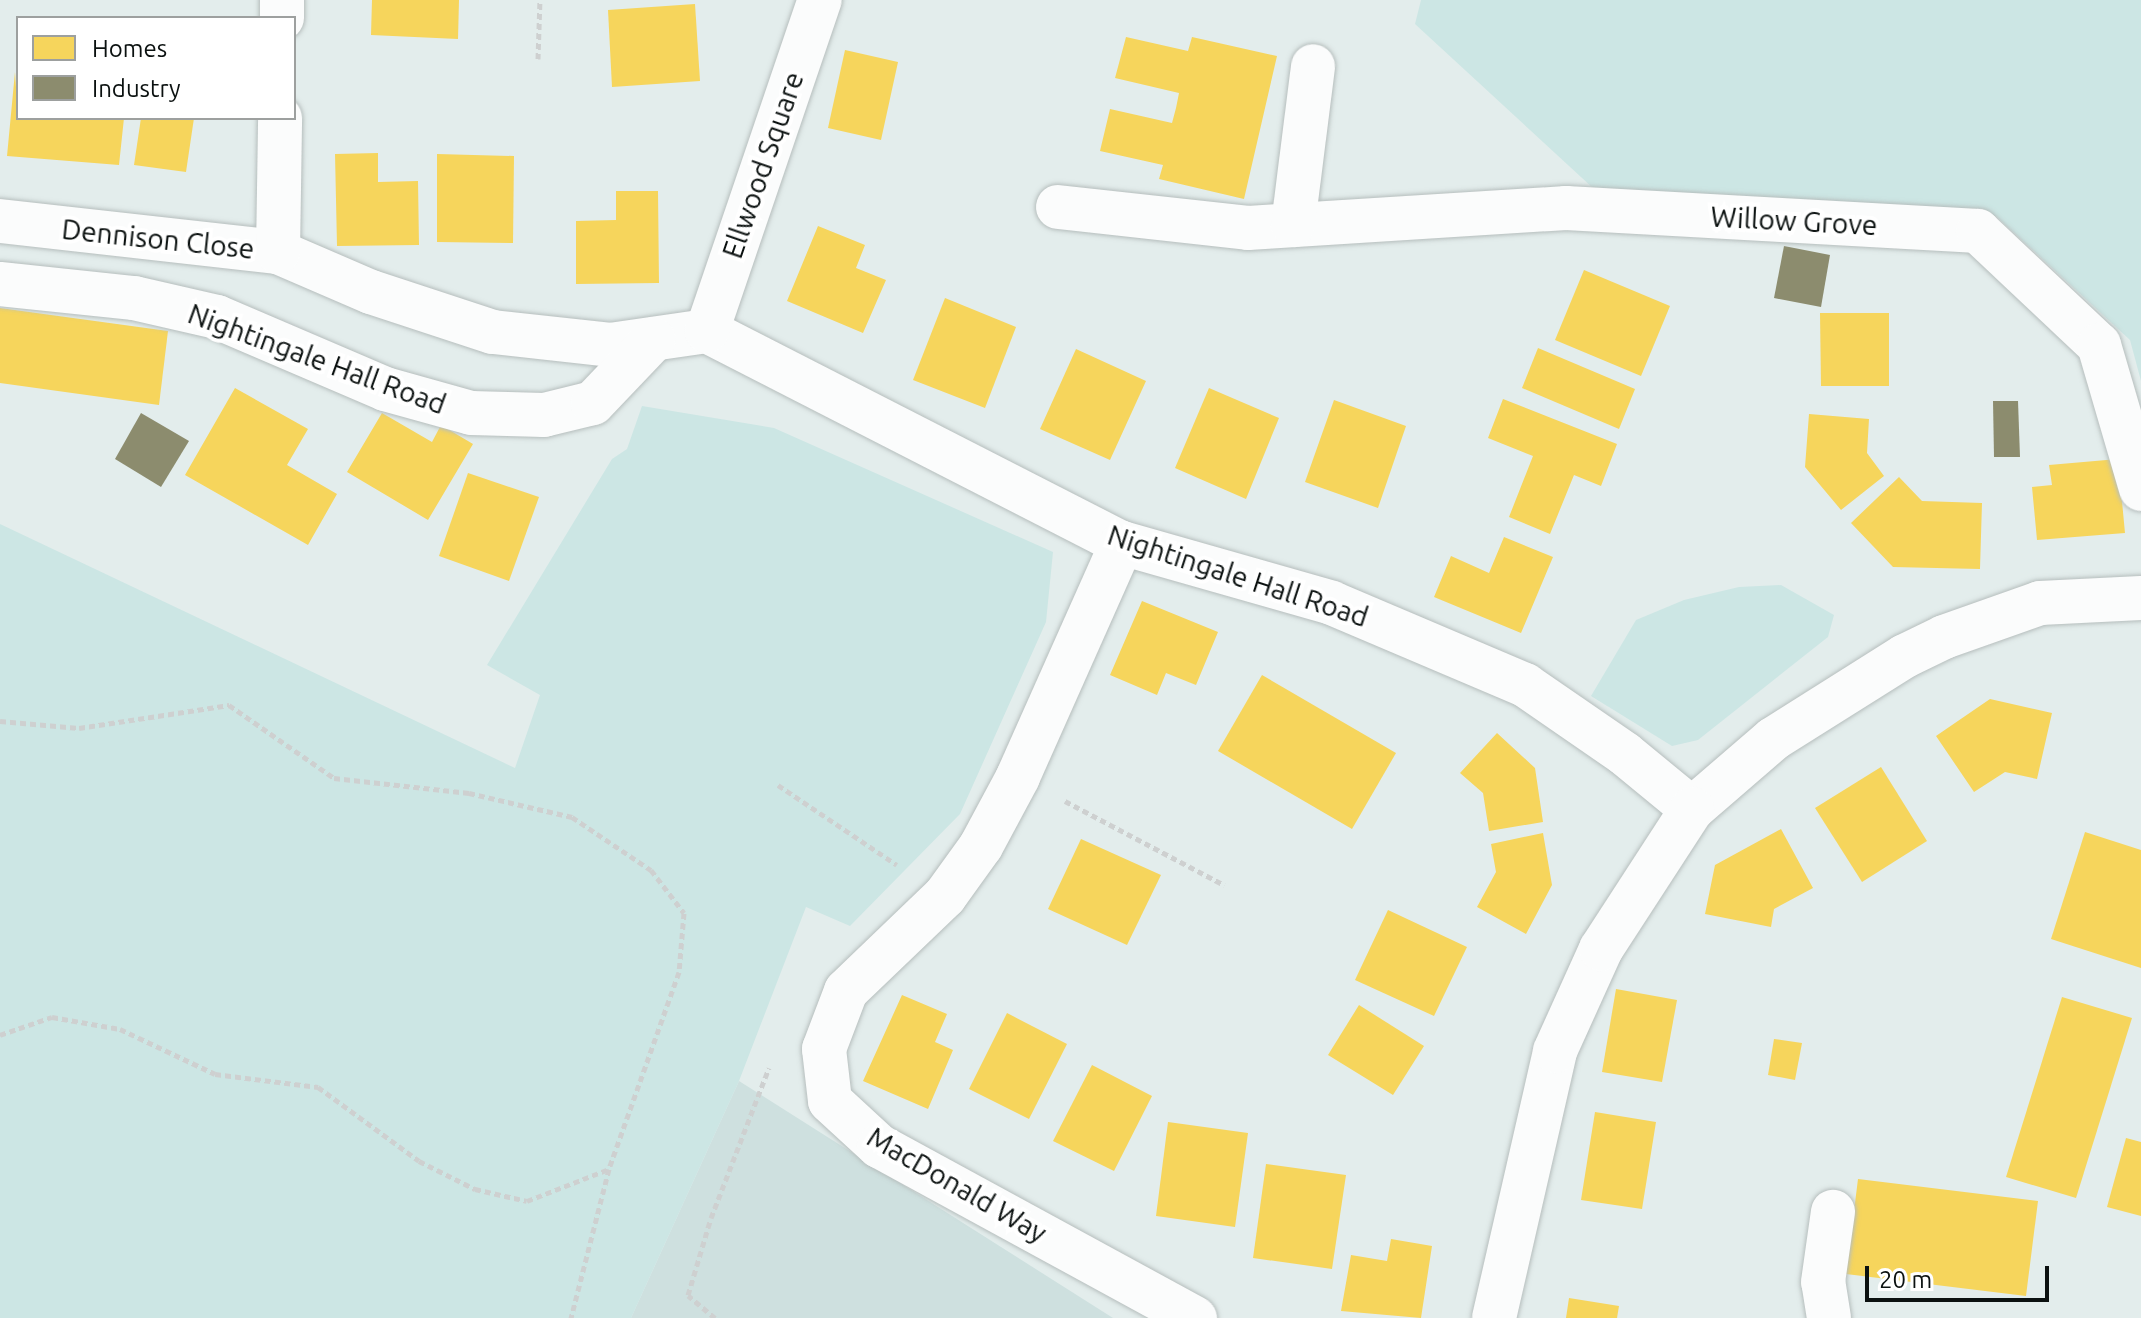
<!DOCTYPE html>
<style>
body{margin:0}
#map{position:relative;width:2141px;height:1318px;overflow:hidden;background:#e3edec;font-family:Ubuntu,sans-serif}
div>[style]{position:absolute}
.built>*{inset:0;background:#cee0df}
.green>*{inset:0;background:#cce6e4}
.homes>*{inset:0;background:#f6d55c}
.industry>*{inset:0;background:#8c8c6e}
.path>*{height:5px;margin-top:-2.5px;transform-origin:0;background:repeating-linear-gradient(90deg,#ced0d0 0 6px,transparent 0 10px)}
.roads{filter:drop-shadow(0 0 2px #b6bebd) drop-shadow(0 0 2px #b6bebd)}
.minor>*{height:44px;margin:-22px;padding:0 22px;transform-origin:22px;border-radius:22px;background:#fbfcfc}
span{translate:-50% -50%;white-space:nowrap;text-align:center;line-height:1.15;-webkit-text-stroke:8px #fff;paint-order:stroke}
.street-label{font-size:28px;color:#0b1110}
.legend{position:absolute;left:16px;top:16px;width:280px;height:104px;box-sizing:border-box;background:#fff;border:2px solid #9da09f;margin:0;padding:10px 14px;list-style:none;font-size:24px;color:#0b1110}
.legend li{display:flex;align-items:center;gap:16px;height:40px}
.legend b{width:40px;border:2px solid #9da09f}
.scale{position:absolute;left:1865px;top:1266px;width:184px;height:36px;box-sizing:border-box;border:4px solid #0b1110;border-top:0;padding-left:10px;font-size:24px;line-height:28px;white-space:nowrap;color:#0b1110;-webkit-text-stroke:6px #fff;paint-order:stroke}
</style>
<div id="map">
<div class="built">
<i style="clip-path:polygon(739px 1081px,1113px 1318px,631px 1318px)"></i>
</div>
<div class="green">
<i style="clip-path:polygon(1421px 0,2141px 0,2141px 381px,2130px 340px,1996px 216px,1594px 189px,1415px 24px)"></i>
<i style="clip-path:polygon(642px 406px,774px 428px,1053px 552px,1046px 622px,960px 814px,850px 926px,806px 907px,739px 1081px,631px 1318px,0 1318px,0 524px,515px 768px,540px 695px,487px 665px,612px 459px,627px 449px)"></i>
<i style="clip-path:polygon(1781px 585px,1834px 615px,1828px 637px,1698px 740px,1672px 746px,1591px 696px,1636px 620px,1684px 600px,1739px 587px)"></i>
</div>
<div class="homes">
<i style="clip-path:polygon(372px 0,459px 0,458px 39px,371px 35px)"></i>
<i style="clip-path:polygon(695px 4px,700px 81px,612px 87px,608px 10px)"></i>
<i style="clip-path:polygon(1126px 37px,1188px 51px,1192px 37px,1277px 56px,1244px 199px,1159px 179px,1163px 165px,1100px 151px,1110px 109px,1172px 123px,1176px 108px,1179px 93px,1115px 78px)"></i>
<i style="clip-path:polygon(845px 50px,898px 62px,881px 140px,828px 128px)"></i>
<i style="clip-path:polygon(15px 72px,18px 118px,124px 118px,119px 165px,7px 156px)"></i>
<i style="clip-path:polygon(141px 118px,194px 118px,186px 172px,134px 165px)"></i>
<i style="clip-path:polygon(378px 153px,378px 182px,418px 181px,419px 245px,337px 246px,335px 154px)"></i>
<i style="clip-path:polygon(437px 154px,514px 156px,513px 243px,437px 242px)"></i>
<i style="clip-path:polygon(616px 191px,658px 191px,659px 283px,576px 284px,576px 221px,616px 220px)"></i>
<i style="clip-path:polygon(818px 226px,865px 245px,856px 268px,886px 280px,863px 333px,787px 301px)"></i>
<i style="clip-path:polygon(1584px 270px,1670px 306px,1641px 376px,1555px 340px)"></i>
<i style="clip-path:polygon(945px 298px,1016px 327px,985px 408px,913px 380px)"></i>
<i style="clip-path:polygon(0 308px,168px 331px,159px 405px,0 383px)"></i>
<i style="clip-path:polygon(1820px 313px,1889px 313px,1889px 386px,1821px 386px)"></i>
<i style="clip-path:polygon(1538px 348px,1635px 389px,1619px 429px,1522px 388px)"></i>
<i style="clip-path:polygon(1076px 349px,1146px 381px,1110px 460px,1040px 429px)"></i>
<i style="clip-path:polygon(235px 388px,308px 429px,287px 465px,337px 494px,308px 545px,185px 475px)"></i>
<i style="clip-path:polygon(1209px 388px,1279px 418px,1246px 499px,1175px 468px)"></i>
<i style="clip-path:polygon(1503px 399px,1617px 444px,1601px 486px,1574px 475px,1550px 534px,1509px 517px,1533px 456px,1488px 438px)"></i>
<i style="clip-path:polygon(1334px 400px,1406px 426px,1378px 508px,1305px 482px)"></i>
<i style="clip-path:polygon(382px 413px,432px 442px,441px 425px,473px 444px,428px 520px,347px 472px)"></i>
<i style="clip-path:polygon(1809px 414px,1869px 419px,1867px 453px,1884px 476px,1841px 510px,1805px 467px)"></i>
<i style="clip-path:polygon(2118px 459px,2125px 533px,2037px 540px,2032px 487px,2052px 485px,2049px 465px)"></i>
<i style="clip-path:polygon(468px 473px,539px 497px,509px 581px,439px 556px)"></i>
<i style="clip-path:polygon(1899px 477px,1922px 501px,1982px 503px,1980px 569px,1893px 567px,1851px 523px)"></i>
<i style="clip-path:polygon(1504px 537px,1553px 557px,1521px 633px,1434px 597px,1451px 556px,1489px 573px)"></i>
<i style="clip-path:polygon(1142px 601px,1218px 632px,1196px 685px,1166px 673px,1157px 695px,1110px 675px)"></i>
<i style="clip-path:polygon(1262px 675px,1396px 753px,1352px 829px,1218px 751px)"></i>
<i style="clip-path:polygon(1990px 699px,2052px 713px,2037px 779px,2005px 772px,1974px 792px,1936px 736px)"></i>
<i style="clip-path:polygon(1497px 733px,1535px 768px,1543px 822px,1489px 831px,1483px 793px,1460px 773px)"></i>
<i style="clip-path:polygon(1881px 767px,1927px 841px,1862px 882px,1815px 808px)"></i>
<i style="clip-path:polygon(1781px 829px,1813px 888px,1774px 909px,1771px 927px,1705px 914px,1715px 865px)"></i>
<i style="clip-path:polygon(2085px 832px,2141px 850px,2141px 968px,2051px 939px)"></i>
<i style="clip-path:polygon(1543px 833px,1552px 885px,1526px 934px,1477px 907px,1496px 872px,1491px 844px)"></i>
<i style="clip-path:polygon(1081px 839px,1161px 875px,1127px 945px,1048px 909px)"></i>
<i style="clip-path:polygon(1388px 910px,1467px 947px,1434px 1016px,1355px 980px)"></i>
<i style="clip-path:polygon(1616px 989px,1677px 1000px,1662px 1082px,1602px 1072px)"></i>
<i style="clip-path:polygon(902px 995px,947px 1014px,935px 1042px,953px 1050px,928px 1109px,863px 1081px)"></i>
<i style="clip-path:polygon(2062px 997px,2132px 1018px,2076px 1198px,2006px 1177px)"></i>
<i style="clip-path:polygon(1359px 1005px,1424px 1046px,1393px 1095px,1328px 1055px)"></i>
<i style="clip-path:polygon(1007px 1013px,1067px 1044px,1029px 1119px,969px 1089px)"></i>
<i style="clip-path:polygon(1774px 1039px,1802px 1043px,1795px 1080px,1768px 1075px)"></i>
<i style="clip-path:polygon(1092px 1065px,1152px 1096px,1114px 1171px,1053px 1141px)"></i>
<i style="clip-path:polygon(1595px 1112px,1656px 1122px,1642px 1209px,1581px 1200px)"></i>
<i style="clip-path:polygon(1168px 1122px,1248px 1133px,1235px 1227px,1156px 1216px)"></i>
<i style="clip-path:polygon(2126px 1138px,2141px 1142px,2141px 1216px,2107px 1207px)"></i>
<i style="clip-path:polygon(1266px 1164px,1346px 1175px,1332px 1269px,1253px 1258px)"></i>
<i style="clip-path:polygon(1858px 1179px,2038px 1201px,2026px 1296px,1846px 1274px)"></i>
<i style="clip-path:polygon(1391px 1239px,1432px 1246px,1421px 1318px,1341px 1311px,1351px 1255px,1387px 1261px)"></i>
<i style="clip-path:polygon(1569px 1298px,1619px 1306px,1617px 1318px,1566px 1318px)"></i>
</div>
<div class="industry">
<i style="clip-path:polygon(1784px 246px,1830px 255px,1821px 307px,1774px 298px)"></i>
<i style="clip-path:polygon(1993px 401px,2018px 401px,2020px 457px,1994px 457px)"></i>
<i style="clip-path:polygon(141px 413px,189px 441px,161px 487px,115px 459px)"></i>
</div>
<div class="path">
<i style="left:538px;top:59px;width:59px;rotate:-88.1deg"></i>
<i style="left:0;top:721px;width:79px;rotate:5.1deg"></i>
<i style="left:79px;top:728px;width:152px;rotate:-8.7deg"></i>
<i style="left:229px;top:705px;width:128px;rotate:34.8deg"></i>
<i style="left:334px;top:778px;width:136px;rotate:6.3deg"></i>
<i style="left:469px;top:793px;width:106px;rotate:13.1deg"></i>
<i style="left:572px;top:817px;width:95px;rotate:33.9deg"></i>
<i style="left:651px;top:870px;width:54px;rotate:52.5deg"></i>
<i style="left:684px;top:913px;width:59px;rotate:94.8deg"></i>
<i style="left:679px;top:972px;width:209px;rotate:109.6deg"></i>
<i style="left:609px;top:1169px;width:154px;rotate:104.3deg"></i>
<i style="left:778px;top:785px;width:143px;rotate:33.9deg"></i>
<i style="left:1065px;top:801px;width:180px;rotate:27.8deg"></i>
<i style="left:0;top:1035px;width:55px;rotate:-19.1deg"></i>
<i style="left:52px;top:1017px;width:69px;rotate:10deg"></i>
<i style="left:120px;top:1029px;width:105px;rotate:25.3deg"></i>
<i style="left:215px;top:1074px;width:104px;rotate:7.2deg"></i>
<i style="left:318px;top:1087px;width:125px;rotate:36.2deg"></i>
<i style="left:419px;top:1161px;width:63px;rotate:26.6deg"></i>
<i style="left:475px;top:1189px;width:53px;rotate:13deg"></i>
<i style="left:527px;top:1201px;width:88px;rotate:-21.3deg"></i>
<i style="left:715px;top:1318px;width:35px;rotate:-140deg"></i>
<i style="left:688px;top:1295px;width:80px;rotate:-73.4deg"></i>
<i style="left:711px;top:1218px;width:161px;rotate:-68.9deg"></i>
</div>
<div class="roads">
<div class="minor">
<i style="left:282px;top:18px;width:18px;rotate:-90deg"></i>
<i style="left:1058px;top:207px;width:191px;rotate:6.3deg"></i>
<i style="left:1248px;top:228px;width:319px;rotate:-3.6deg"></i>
<i style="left:1566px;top:208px;width:413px;rotate:3.2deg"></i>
<i style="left:1978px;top:231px;width:166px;rotate:43.3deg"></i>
<i style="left:2099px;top:345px;width:150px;rotate:73.7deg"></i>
<i style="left:0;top:221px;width:280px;rotate:6.4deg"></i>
<i style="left:278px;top:252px;width:101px;rotate:23.3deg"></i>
<i style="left:371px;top:292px;width:128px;rotate:18.2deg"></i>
<i style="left:493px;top:332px;width:118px;rotate:6.3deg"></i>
<i style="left:610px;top:345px;width:98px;rotate:-8.2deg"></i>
<i style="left:707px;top:331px;width:466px;rotate:27.1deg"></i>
<i style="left:1122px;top:543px;width:218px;rotate:15.9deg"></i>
<i style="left:1332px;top:603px;width:210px;rotate:23deg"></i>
<i style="left:1525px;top:685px;width:121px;rotate:34.6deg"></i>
<i style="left:1625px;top:754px;width:87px;rotate:39.4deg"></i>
<i style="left:1692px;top:809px;width:107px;rotate:-40.8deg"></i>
<i style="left:1773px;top:739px;width:156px;rotate:-32.2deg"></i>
<i style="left:1905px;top:656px;width:43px;rotate:-26deg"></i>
<i style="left:1944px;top:637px;width:102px;rotate:-19.5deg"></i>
<i style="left:2040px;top:603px;width:101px;rotate:-2.8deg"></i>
<i style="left:1293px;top:225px;width:160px;rotate:-82.8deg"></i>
<i style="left:278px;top:252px;width:134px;rotate:-89.1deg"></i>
<i style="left:0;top:284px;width:135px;rotate:6deg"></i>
<i style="left:134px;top:298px;width:85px;rotate:12.9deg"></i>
<i style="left:217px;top:317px;width:183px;rotate:23.2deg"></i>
<i style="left:385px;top:389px;width:89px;rotate:15.6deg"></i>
<i style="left:471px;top:413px;width:73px;rotate:1.6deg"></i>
<i style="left:544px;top:415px;width:50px;rotate:-13.8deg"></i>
<i style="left:593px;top:403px;width:88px;rotate:-46.4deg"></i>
<i style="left:707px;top:331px;width:350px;rotate:-71.2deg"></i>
<i style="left:1122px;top:543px;width:256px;rotate:114deg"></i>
<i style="left:1018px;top:777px;width:78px;rotate:118.2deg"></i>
<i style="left:981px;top:846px;width:62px;rotate:125.8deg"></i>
<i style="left:945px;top:896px;width:137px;rotate:136.2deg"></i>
<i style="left:846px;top:991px;width:62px;rotate:110.8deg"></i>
<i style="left:824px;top:1049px;width:52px;rotate:83.4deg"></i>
<i style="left:830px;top:1101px;width:67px;rotate:42.6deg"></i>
<i style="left:879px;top:1146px;width:360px;rotate:28.6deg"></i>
<i style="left:1494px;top:1318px;width:274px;rotate:-77.1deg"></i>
<i style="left:1555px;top:1051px;width:112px;rotate:-65.7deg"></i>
<i style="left:1601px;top:949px;width:167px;rotate:-57deg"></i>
<i style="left:1829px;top:1318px;width:36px;rotate:-99deg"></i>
<i style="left:1823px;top:1282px;width:71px;rotate:-81.9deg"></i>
</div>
</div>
<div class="street-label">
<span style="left:763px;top:165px;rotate:-71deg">Ellwood Square</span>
<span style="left:1794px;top:221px;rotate:3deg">Willow Grove</span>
<span style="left:158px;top:239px;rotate:6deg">Dennison Close</span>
<span style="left:317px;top:359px;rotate:20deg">Nightingale Hall Road</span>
<span style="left:1238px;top:576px;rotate:18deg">Nightingale Hall Road</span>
<span style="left:957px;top:1185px;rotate:30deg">MacDonald Way</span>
</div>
<ul class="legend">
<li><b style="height:22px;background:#f6d55c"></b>Homes</li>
<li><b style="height:22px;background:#8c8c6e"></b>Industry</li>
</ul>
<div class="scale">20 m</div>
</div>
